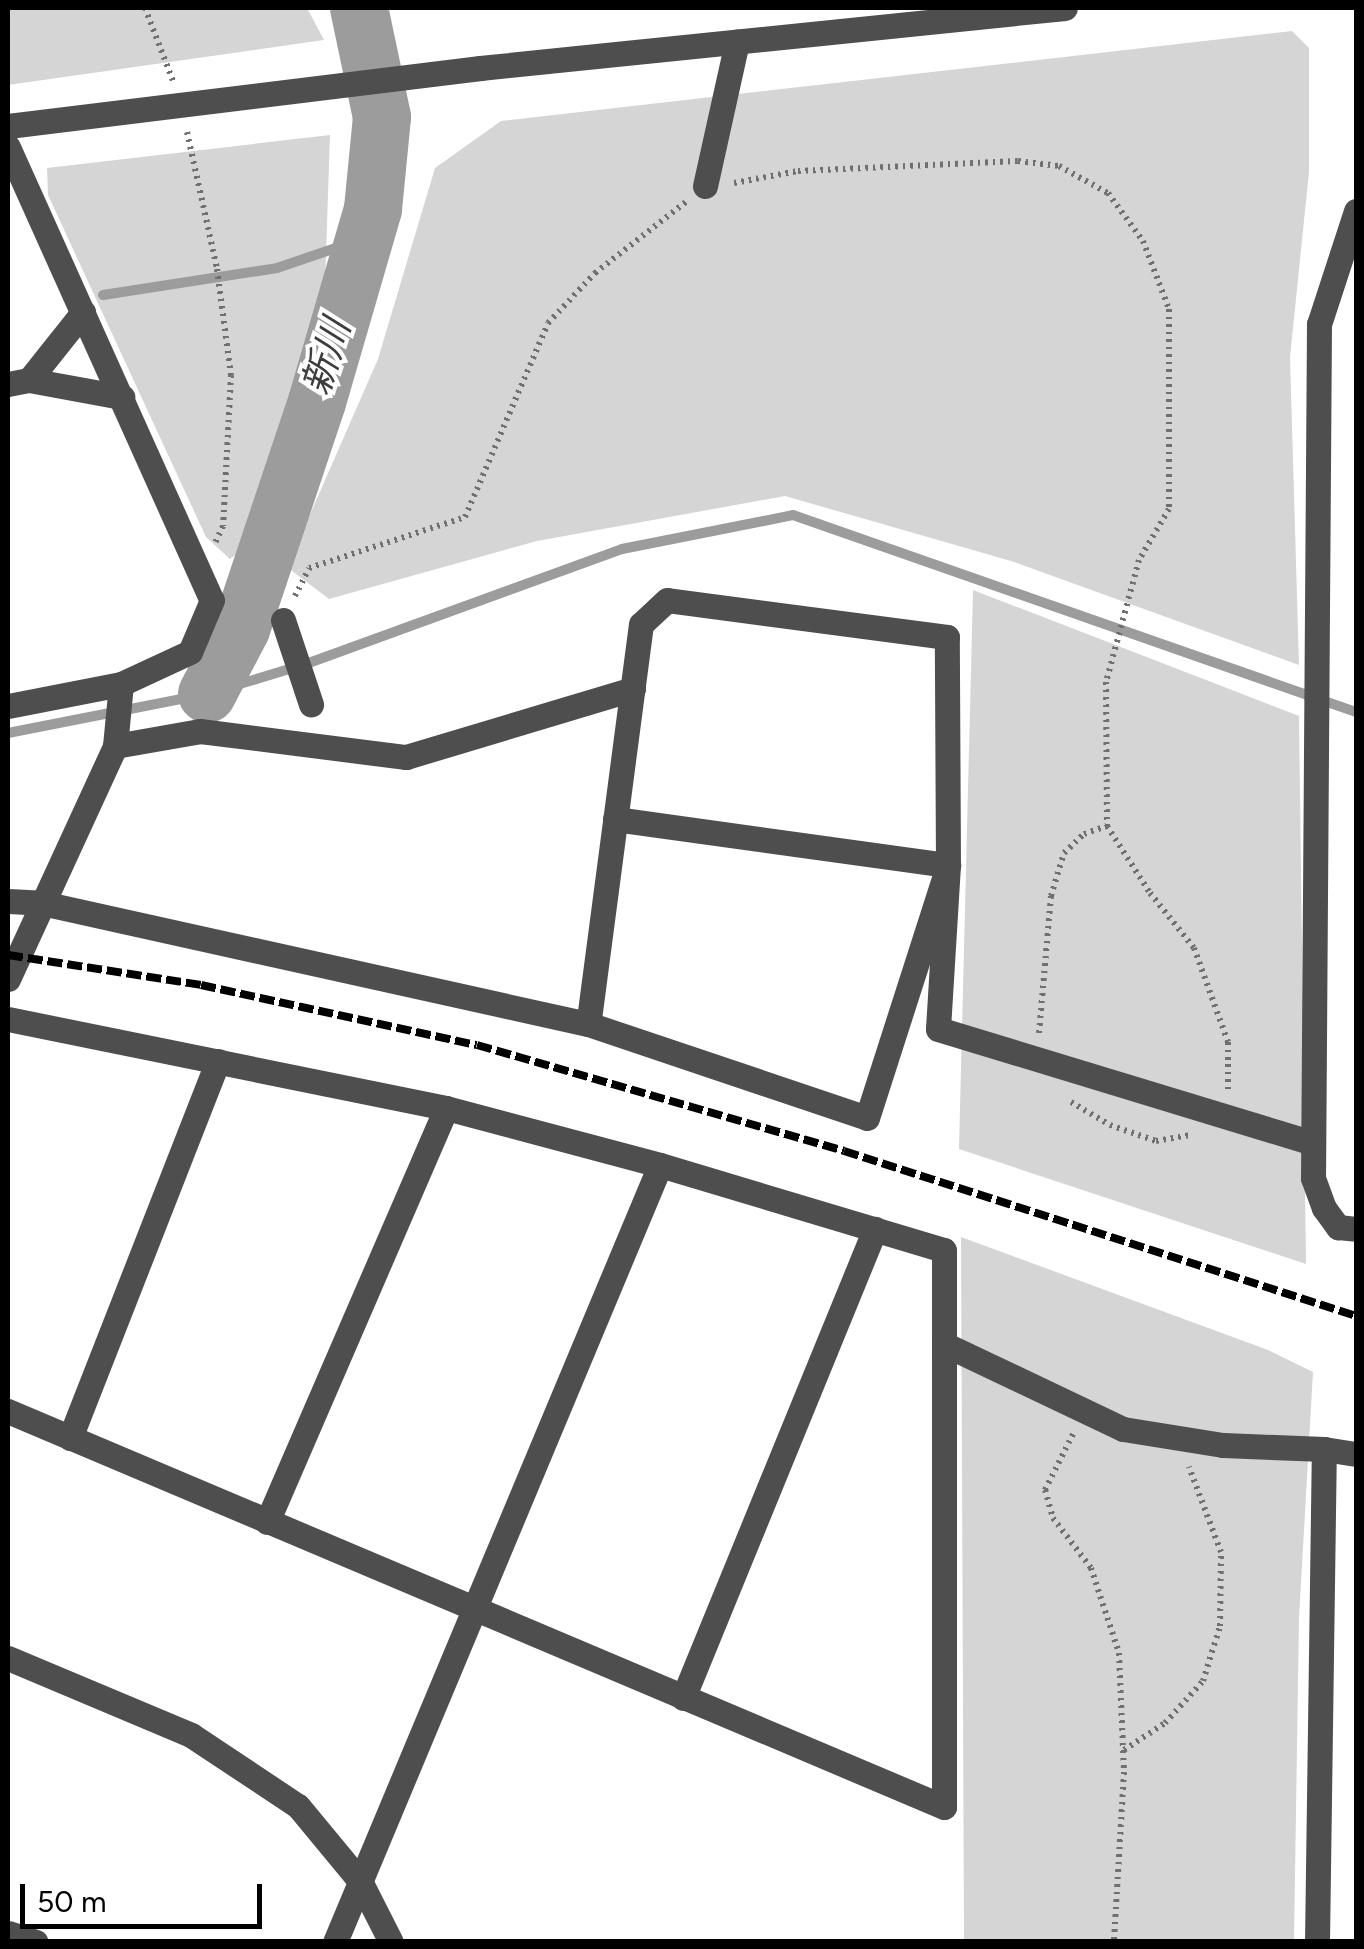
<!DOCTYPE html>
<meta charset="utf-8">
<style>
body{margin:0}
#map{position:relative;width:1364px;height:1949px;overflow:hidden;background:#fff;font-family:Figtree,"Noto Sans JP",sans-serif}
div>[style]{position:absolute}
.green>*{inset:0;background:#d5d5d5}
.stream>*{height:10px;margin:-5px;padding:0 5px;transform-origin:5px;border-radius:5px;background:#9c9c9c}
.river>*{height:58px;margin:-29px;padding:0 29px;transform-origin:29px;border-radius:29px;background:#9c9c9c}
.path>*{height:6px;margin-top:-3px;transform-origin:0;background:repeating-linear-gradient(90deg,#707070 0 2.5px,transparent 0 7.5px)}
.minor>*{height:25px;margin:-12.5px;padding:0 12.5px;transform-origin:12.5px;border-radius:12.5px;background:#4e4e4e}
.rail>*{height:8px;margin-top:-4px;transform-origin:0;background:repeating-linear-gradient(90deg,#000 0 15px,transparent 0 20px)}
span{translate:-50% -50%;white-space:nowrap;text-align:center;line-height:1.15;-webkit-text-stroke:8px #fff;paint-order:stroke}
.water-label{font-size:38px;color:#3d3d3d;font-style:italic}
.frame{position:absolute;inset:0;border:10px solid #000;pointer-events:none}
.scale{position:absolute;left:20px;top:1884px;width:242px;height:45px;box-sizing:border-box;border:5px solid #000;border-top:0;padding-left:12px;font-size:30px;line-height:35px;white-space:nowrap;color:#000;-webkit-text-stroke:8px #fff;paint-order:stroke}
</style>
<div id="map">
<div class="green">
<i style="clip-path:polygon(8px 8px,307px 8px,324px 40px,8px 85px)"></i>
<i style="clip-path:polygon(1292px 31px,1309px 48px,1309px 172px,1290px 357px,1299px 665px,1011px 561px,785px 496px,537px 541px,329px 599px,287px 567px,378px 359px,435px 168px,501px 121px)"></i>
<i style="clip-path:polygon(330px 135px,325px 284px,291px 431px,249px 545px,230px 559px,206px 537px,48px 195px,47px 168px)"></i>
<i style="clip-path:polygon(973px 590px,1299px 716px,1306px 1264px,959px 1149px)"></i>
<i style="clip-path:polygon(961px 1237px,1268px 1350px,1313px 1372px,1299px 1618px,1294px 1941px,964px 1941px)"></i>
</div>
<div class="stream">
<i style="left:103px;top:295px;width:176px;rotate:-8.8deg"></i>
<i style="left:277px;top:268px;width:93px;rotate:-18.8deg"></i>
<i style="left:8px;top:733px;width:203px;rotate:-11.1deg"></i>
<i style="left:207px;top:694px;width:103px;rotate:-16.9deg"></i>
<i style="left:306px;top:664px;width:336px;rotate:-20deg"></i>
<i style="left:622px;top:549px;width:174px;rotate:-11.2deg"></i>
<i style="left:793px;top:515px;width:596px;rotate:19.29deg"></i>
</div>
<div class="river">
<i style="left:207px;top:694px;width:73px;rotate:-62.4deg"></i>
<i style="left:241px;top:629px;width:239px;rotate:-71.5deg"></i>
<i style="left:317px;top:402px;width:201px;rotate:-73.8deg"></i>
<i style="left:373px;top:209px;width:92px;rotate:-84.4deg"></i>
<i style="left:382px;top:117px;width:111px;rotate:-101.9deg"></i>
</div>
<div class="path">
<i style="left:145px;top:8px;width:78px;rotate:69deg"></i>
<i style="left:187px;top:132px;width:140px;rotate:77.6deg"></i>
<i style="left:217px;top:269px;width:107px;rotate:82.5deg"></i>
<i style="left:231px;top:375px;width:151px;rotate:93deg"></i>
<i style="left:223px;top:526px;width:19px;rotate:115deg"></i>
<i style="left:734px;top:183px;width:65px;rotate:-10.6deg"></i>
<i style="left:798px;top:171px;width:220px;rotate:-2.6deg"></i>
<i style="left:1018px;top:161px;width:41px;rotate:7deg"></i>
<i style="left:1059px;top:166px;width:56px;rotate:28.9deg"></i>
<i style="left:1108px;top:193px;width:59px;rotate:53.9deg"></i>
<i style="left:1143px;top:241px;width:73px;rotate:69.1deg"></i>
<i style="left:1169px;top:309px;width:200px;rotate:90deg"></i>
<i style="left:1169px;top:509px;width:59px;rotate:120.5deg"></i>
<i style="left:1139px;top:560px;width:126px;rotate:105.1deg"></i>
<i style="left:1106px;top:682px;width:144px;rotate:89.6deg"></i>
<i style="left:1107px;top:826px;width:80px;rotate:57.3deg"></i>
<i style="left:1150px;top:893px;width:70px;rotate:51.3deg"></i>
<i style="left:1194px;top:948px;width:100px;rotate:70.1deg"></i>
<i style="left:1228px;top:1042px;width:48px;rotate:90deg"></i>
<i style="left:295px;top:596px;width:31px;rotate:-63deg"></i>
<i style="left:309px;top:568px;width:164px;rotate:-18.1deg"></i>
<i style="left:465px;top:517px;width:211px;rotate:-66.8deg"></i>
<i style="left:548px;top:323px;width:69px;rotate:-46.8deg"></i>
<i style="left:595px;top:273px;width:117px;rotate:-38deg"></i>
<i style="left:1039px;top:1033px;width:138px;rotate:-85deg"></i>
<i style="left:1051px;top:896px;width:45px;rotate:-73.2deg"></i>
<i style="left:1064px;top:853px;width:28px;rotate:-44deg"></i>
<i style="left:1084px;top:834px;width:24px;rotate:-19deg"></i>
<i style="left:1071px;top:1102px;width:45px;rotate:30.5deg"></i>
<i style="left:1110px;top:1125px;width:49px;rotate:19.2deg"></i>
<i style="left:1156px;top:1141px;width:34px;rotate:-10deg"></i>
<i style="left:1073px;top:1434px;width:63px;rotate:116.6deg"></i>
<i style="left:1045px;top:1490px;width:29px;rotate:74deg"></i>
<i style="left:1053px;top:1518px;width:63px;rotate:52.8deg"></i>
<i style="left:1091px;top:1568px;width:89px;rotate:71.8deg"></i>
<i style="left:1119px;top:1653px;width:119px;rotate:87.6deg"></i>
<i style="left:1124px;top:1772px;width:170px;rotate:93.4deg"></i>
<i style="left:1124px;top:1750px;width:49px;rotate:-33.4deg"></i>
<i style="left:1165px;top:1723px;width:57px;rotate:-47.9deg"></i>
<i style="left:1203px;top:1681px;width:58px;rotate:-72.8deg"></i>
<i style="left:1220px;top:1626px;width:74px;rotate:-89.2deg"></i>
<i style="left:1221px;top:1552px;width:91px;rotate:-110.6deg"></i>
</div>
<div class="minor">
<i style="left:8px;top:126px;width:476px;rotate:-7deg"></i>
<i style="left:480px;top:68px;width:588px;rotate:-5.86deg"></i>
<i style="left:8px;top:147px;width:497px;rotate:65.8deg"></i>
<i style="left:212px;top:600px;width:56px;rotate:112.9deg"></i>
<i style="left:190px;top:652px;width:76px;rotate:155.1deg"></i>
<i style="left:121px;top:684px;width:115px;rotate:169deg"></i>
<i style="left:705px;top:186px;width:148px;rotate:-77.5deg"></i>
<i style="left:1356px;top:211px;width:119px;rotate:108.1deg"></i>
<i style="left:1319px;top:324px;width:854px;rotate:90.4deg"></i>
<i style="left:1313px;top:1178px;width:32px;rotate:70deg"></i>
<i style="left:1324px;top:1208px;width:24px;rotate:54deg"></i>
<i style="left:1338px;top:1227px;width:18px;rotate:6deg"></i>
<i style="left:29px;top:380px;width:87px;rotate:-51.5deg"></i>
<i style="left:8px;top:384px;width:21px;rotate:-11deg"></i>
<i style="left:29px;top:380px;width:95px;rotate:10.4deg"></i>
<i style="left:283px;top:620px;width:89px;rotate:71.6deg"></i>
<i style="left:115px;top:746px;width:86px;rotate:-10deg"></i>
<i style="left:200px;top:731px;width:208px;rotate:7.2deg"></i>
<i style="left:406px;top:757px;width:237px;rotate:-16.7deg"></i>
<i style="left:615px;top:819px;width:336px;rotate:7.9deg"></i>
<i style="left:948px;top:865px;width:164px;rotate:93.5deg"></i>
<i style="left:938px;top:1029px;width:392px;rotate:16.9deg"></i>
<i style="left:8px;top:901px;width:34px;rotate:3deg"></i>
<i style="left:42px;top:903px;width:559px;rotate:12.5deg"></i>
<i style="left:588px;top:1024px;width:294px;rotate:18.6deg"></i>
<i style="left:867px;top:1118px;width:266px;rotate:-72.2deg"></i>
<i style="left:948px;top:865px;width:228px;rotate:-90.3deg"></i>
<i style="left:947px;top:637px;width:282px;rotate:-172.5deg"></i>
<i style="left:667px;top:600px;width:35px;rotate:137deg"></i>
<i style="left:641px;top:624px;width:403px;rotate:97.5deg"></i>
<i style="left:8px;top:979px;width:256px;rotate:-65.3deg"></i>
<i style="left:115px;top:746px;width:62px;rotate:-84.5deg"></i>
<i style="left:8px;top:1019px;width:447px;rotate:11.5deg"></i>
<i style="left:446px;top:1108px;width:221px;rotate:14.9deg"></i>
<i style="left:660px;top:1165px;width:296px;rotate:16.7deg"></i>
<i style="left:944px;top:1250px;width:557px;rotate:90deg"></i>
<i style="left:944px;top:1807px;width:1016px;rotate:-157.07deg"></i>
<i style="left:944px;top:1344px;width:198px;rotate:25.4deg"></i>
<i style="left:1123px;top:1429px;width:101px;rotate:9.1deg"></i>
<i style="left:1223px;top:1445px;width:101px;rotate:2.3deg"></i>
<i style="left:70px;top:1438px;width:405px;rotate:-68.6deg"></i>
<i style="left:267px;top:1522px;width:451px;rotate:-66.6deg"></i>
<i style="left:8px;top:1658px;width:199px;rotate:22.8deg"></i>
<i style="left:191px;top:1735px;width:128px;rotate:33.6deg"></i>
<i style="left:298px;top:1806px;width:97px;rotate:50.4deg"></i>
<i style="left:360px;top:1881px;width:68px;rotate:63.1deg"></i>
<i style="left:683px;top:1698px;width:507px;rotate:-67.74deg"></i>
<i style="left:8px;top:1933px;width:29px;rotate:18deg"></i>
<i style="left:335px;top:1942px;width:842px;rotate:-67.3deg"></i>
<i style="left:1317px;top:1942px;width:493px;rotate:-89.2deg"></i>
<i style="left:1324px;top:1449px;width:32px;rotate:9deg"></i>
</div>
<div class="rail">
<i style="left:8px;top:955px;width:195px;rotate:8.8deg"></i>
<i style="left:201px;top:985px;width:282px;rotate:12.3deg"></i>
<i style="left:477px;top:1045px;width:382px;rotate:16.1deg"></i>
<i style="left:844px;top:1151px;width:538px;rotate:17.86deg"></i>
</div>
<div class="water-label">
<span style="left:327px;top:357px;rotate:-72deg">新川</span>
</div>
<div class="frame"></div>
<div class="scale">50 m</div>
</div>
